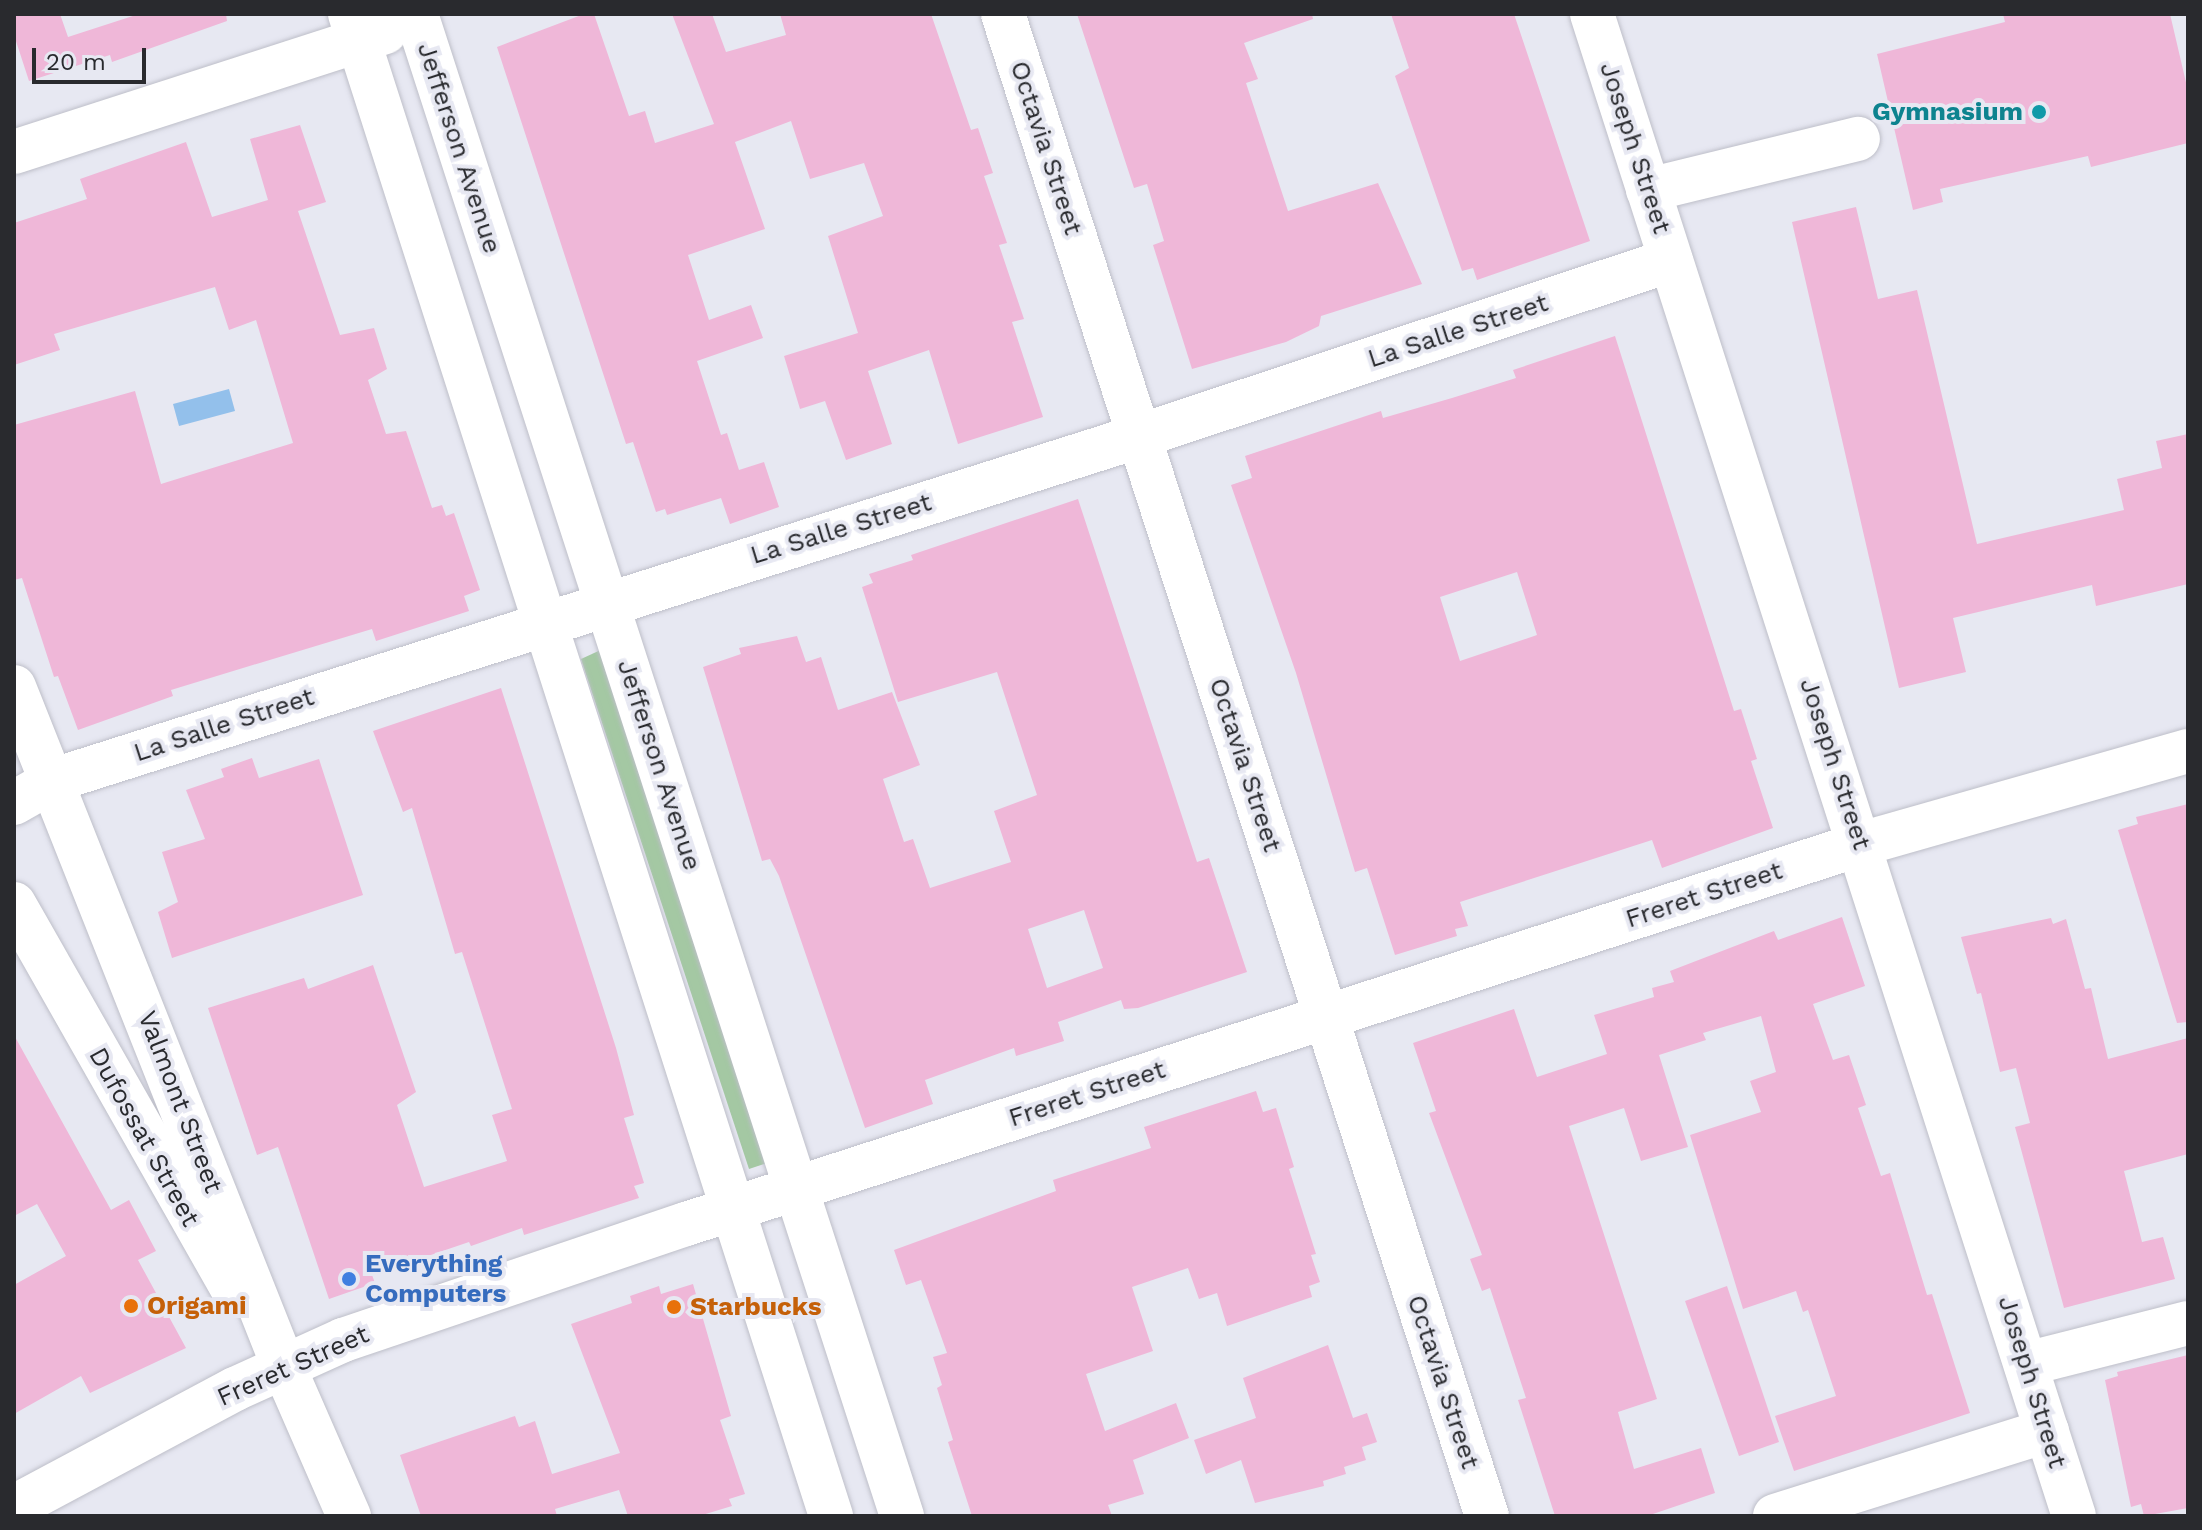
<!DOCTYPE html>
<style>
body{margin:0}
#map{position:relative;width:2202px;height:1530px;overflow:hidden;background:#e7e8f2;font-family:"Work Sans",sans-serif}
div>[style]{position:absolute}
.green>*{inset:0;background:#a4c8a3}
.water>*{inset:0;background:#93c0eb}
.building>*{inset:0;background:#efb7d8}
.roads{filter:drop-shadow(0 0 2px #bebfc9) drop-shadow(0 0 2px #bebfc9)}
.minor>*{height:44px;margin:-22px;padding:0 22px;transform-origin:22px;border-radius:22px;background:#fff}
.dots>*{width:22px;height:22px;translate:-50% -50%;box-sizing:border-box;border:4px solid #e7e8f2;border-radius:50%}
span{translate:-50% -50%;white-space:nowrap;text-align:center;line-height:1.15;-webkit-text-stroke:8px #e7e8f2;paint-order:stroke}
.culture-label{font-size:26px;color:#0d838f;font-weight:700}
.right{translate:-100% -50%;text-align:right}
.street-label{font-size:26px;color:#292a2e}
.shop-label{font-size:26px;color:#366cbe;font-weight:700}
.left{translate:0 -50%;text-align:left}
.food-label{font-size:26px;color:#c56008;font-weight:700}
.frame{position:absolute;inset:0;border:16px solid #292a2e;pointer-events:none}
.scale{position:absolute;left:32px;top:48px;width:114px;height:36px;box-sizing:border-box;border:4px solid #292a2e;border-top:0;padding-left:10px;font-size:24px;line-height:28px;white-space:nowrap;color:#292a2e;-webkit-text-stroke:6px #e7e8f2;paint-order:stroke}
</style>
<div id="map">
<div class="green">
<i style="clip-path:polygon(605px 648px,770px 1162px,749px 1169px,581px 659px)"></i>
</div>
<div class="water">
<i style="clip-path:polygon(229px 389px,235px 411px,179px 426px,173px 404px)"></i>
</div>
<div class="building">
<i style="clip-path:polygon(14px 14px,60px 14px,68px 37px,139px 14px,226px 14px,227px 21px,112px 62px,110px 55px,29px 81px,14px 35px)"></i>
<i style="clip-path:polygon(584px 14px,594px 14px,629px 116px,645px 111px,655px 143px,714px 124px,672px 14px,712px 14px,726px 52px,786px 35px,780px 14px,931px 14px,971px 130px,978px 128px,993px 173px,984px 176px,1007px 243px,999px 245px,1024px 319px,1012px 322px,1043px 417px,958px 444px,929px 350px,868px 371px,892px 444px,846px 460px,825px 401px,800px 409px,784px 356px,858px 333px,828px 236px,883px 216px,864px 163px,810px 179px,791px 121px,735px 142px,765px 229px,688px 255px,709px 320px,751px 305px,763px 338px,697px 361px,721px 435px,727px 433px,739px 470px,764px 462px,779px 507px,730px 524px,721px 498px,667px 515px,665px 509px,656px 512px,633px 442px,626px 444px,497px 47px)"></i>
<i style="clip-path:polygon(1077px 14px,1312px 14px,1313px 19px,1244px 43px,1258px 79px,1246px 83px,1288px 211px,1378px 183px,1422px 284px,1321px 316px,1319px 326px,1286px 342px,1192px 369px,1153px 245px,1164px 241px,1147px 184px,1134px 188px)"></i>
<i style="clip-path:polygon(1391px 14px,1514px 14px,1590px 241px,1477px 280px,1473px 268px,1462px 271px,1395px 76px,1409px 68px)"></i>
<i style="clip-path:polygon(2003px 14px,2170px 14px,2188px 91px,2188px 143px,2091px 167px,2088px 156px,1940px 189px,1943px 202px,1913px 210px,1877px 54px,2005px 22px)"></i>
<i style="clip-path:polygon(300px 125px,326px 202px,298px 211px,340px 335px,374px 328px,387px 369px,368px 380px,386px 434px,406px 431px,432px 508px,442px 505px,446px 516px,454px 513px,480px 590px,464px 596px,469px 611px,376px 641px,372px 629px,243px 668px,171px 690px,173px 696px,78px 730px,58px 676px,54px 677px,22px 578px,14px 580px,14px 425px,135px 391px,161px 484px,293px 443px,256px 320px,229px 330px,215px 287px,54px 334px,60px 350px,14px 365px,14px 223px,87px 199px,80px 179px,186px 142px,212px 217px,268px 200px,250px 139px)"></i>
<i style="clip-path:polygon(1856px 207px,1878px 299px,1917px 290px,1977px 544px,2124px 510px,2117px 479px,2162px 468px,2156px 441px,2188px 434px,2188px 584px,2096px 606px,2092px 585px,1953px 618px,1966px 672px,1899px 688px,1792px 222px)"></i>
<i style="clip-path:polygon(evenodd,1615px 336px,1734px 711px,1741px 709px,1757px 759px,1751px 761px,1773px 828px,1662px 868px,1652px 840px,1460px 902px,1468px 926px,1455px 929px,1457px 936px,1395px 955px,1367px 868px,1355px 872px,1296px 673px,1231px 485px,1252px 478px,1245px 456px,1381px 411px,1383px 418px,1452px 398px,1516px 378px,1513px 370px,1615px 336px,1517px 572px,1537px 635px,1460px 661px,1440px 597px,1517px 572px)"></i>
<i style="clip-path:polygon(evenodd,1078px 499px,1197px 862px,1209px 858px,1247px 972px,1138px 1008px,1124px 1009px,1121px 1000px,1058px 1022px,1064px 1041px,1016px 1056px,1014px 1048px,925px 1080px,933px 1104px,865px 1128px,779px 876px,770px 859px,762px 861px,703px 667px,741px 654px,739px 648px,797px 636px,806px 662px,821px 657px,838px 710px,892px 692px,920px 765px,883px 779px,904px 842px,913px 839px,930px 888px,1011px 862px,994px 811px,1037px 795px,997px 672px,898px 702px,862px 587px,873px 583px,869px 574px,913px 560px,911px 555px,1078px 499px,1084px 910px,1103px 968px,1047px 988px,1028px 929px,1084px 910px)"></i>
<i style="clip-path:polygon(501px 688px,616px 1048px,634px 1115px,624px 1118px,644px 1183px,634px 1186px,639px 1198px,524px 1235px,522px 1228px,471px 1246px,469px 1242px,372px 1275px,375px 1283px,329px 1299px,278px 1147px,257px 1155px,208px 1008px,304px 978px,308px 989px,373px 965px,416px 1092px,397px 1105px,424px 1187px,507px 1161px,492px 1115px,512px 1109px,462px 952px,455px 954px,412px 808px,403px 812px,373px 731px)"></i>
<i style="clip-path:polygon(252px 758px,259px 778px,319px 759px,363px 895px,172px 958px,158px 912px,178px 902px,162px 852px,205px 839px,186px 790px,224px 777px,221px 769px)"></i>
<i style="clip-path:polygon(2188px 804px,2188px 1022px,2177px 1023px,2118px 830px,2138px 824px,2136px 817px)"></i>
<i style="clip-path:polygon(1842px 917px,1865px 986px,1813px 1004px,1833px 1060px,1849px 1055px,1866px 1105px,1858px 1108px,1881px 1176px,1890px 1173px,1927px 1295px,1932px 1294px,1970px 1413px,1794px 1471px,1775px 1416px,1836px 1396px,1808px 1310px,1803px 1312px,1796px 1291px,1743px 1309px,1690px 1135px,1761px 1112px,1750px 1081px,1776px 1072px,1761px 1016px,1703px 1033px,1706px 1040px,1659px 1055px,1688px 1147px,1641px 1161px,1624px 1108px,1569px 1126px,1657px 1399px,1618px 1412px,1634px 1469px,1701px 1448px,1715px 1493px,1647px 1516px,1555px 1516px,1518px 1400px,1526px 1398px,1490px 1288px,1482px 1291px,1470px 1259px,1482px 1255px,1429px 1113px,1436px 1111px,1413px 1043px,1514px 1009px,1537px 1077px,1607px 1054px,1594px 1015px,1654px 997px,1652px 988px,1674px 982px,1670px 971px,1774px 931px,1778px 940px)"></i>
<i style="clip-path:polygon(2051px 918px,2053px 924px,2066px 919px,2085px 989px,2091px 988px,2108px 1059px,2188px 1038px,2188px 1154px,2124px 1171px,2142px 1242px,2163px 1237px,2175px 1279px,2064px 1308px,2015px 1127px,2030px 1123px,2016px 1068px,2000px 1072px,1981px 993px,1977px 994px,1961px 937px)"></i>
<i style="clip-path:polygon(14px 1035px,111px 1210px,129px 1200px,156px 1251px,138px 1260px,186px 1348px,90px 1393px,81px 1376px,14px 1414px,14px 1285px,66px 1256px,37px 1204px,14px 1216px)"></i>
<i style="clip-path:polygon(1256px 1091px,1263px 1112px,1276px 1108px,1294px 1167px,1289px 1169px,1316px 1254px,1311px 1255px,1320px 1282px,1309px 1286px,1312px 1297px,1227px 1326px,1217px 1293px,1199px 1299px,1188px 1268px,1132px 1287px,1153px 1351px,1086px 1374px,1105px 1431px,1176px 1403px,1189px 1438px,1133px 1460px,1144px 1494px,1108px 1505px,1112px 1516px,972px 1516px,948px 1442px,953px 1440px,937px 1388px,942px 1385px,933px 1357px,947px 1353px,921px 1280px,906px 1285px,894px 1250px,1056px 1191px,1053px 1180px,1151px 1148px,1144px 1127px)"></i>
<i style="clip-path:polygon(693px 1284px,731px 1416px,720px 1420px,745px 1494px,729px 1499px,732px 1506px,699px 1516px,628px 1516px,619px 1490px,555px 1509px,557px 1516px,421px 1516px,400px 1455px,515px 1416px,519px 1427px,535px 1421px,552px 1474px,620px 1453px,571px 1324px,632px 1303px,630px 1296px,659px 1286px,661px 1294px)"></i>
<i style="clip-path:polygon(1727px 1286px,1779px 1442px,1739px 1456px,1685px 1301px)"></i>
<i style="clip-path:polygon(1328px 1345px,1353px 1418px,1367px 1413px,1377px 1442px,1362px 1447px,1366px 1460px,1344px 1467px,1346px 1474px,1323px 1481px,1324px 1486px,1255px 1503px,1241px 1460px,1206px 1474px,1194px 1440px,1256px 1418px,1243px 1378px)"></i>
<i style="clip-path:polygon(2188px 1355px,2188px 1508px,2144px 1516px,2141px 1504px,2131px 1507px,2105px 1380px,2118px 1376px,2117px 1372px)"></i>
</div>
<div class="roads">
<div class="minor">
<i style="left:350px;top:14px;width:1577px;rotate:72.24deg"></i>
<i style="left:416px;top:14px;width:1579px;rotate:72.07deg"></i>
<i style="left:1003px;top:14px;width:1578px;rotate:72.14deg"></i>
<i style="left:1592px;top:14px;width:1577px;rotate:72.21deg"></i>
<i style="left:14px;top:152px;width:390px;rotate:-17.9deg"></i>
<i style="left:1648px;top:190px;width:216px;rotate:-13.7deg"></i>
<i style="left:14px;top:687px;width:729px;rotate:68.36deg"></i>
<i style="left:283px;top:1365px;width:165px;rotate:66.4deg"></i>
<i style="left:14px;top:803px;width:46px;rotate:-29.9deg"></i>
<i style="left:54px;top:780px;width:1139px;rotate:-17.58deg"></i>
<i style="left:1140px;top:436px;width:559px;rotate:-18.34deg"></i>
<i style="left:14px;top:904px;width:442px;rotate:60.4deg"></i>
<i style="left:2026px;top:1364px;width:167px;rotate:-14.2deg"></i>
<i style="left:14px;top:1507px;width:251px;rotate:-28.1deg"></i>
<i style="left:235px;top:1389px;width:119px;rotate:-24.4deg"></i>
<i style="left:343px;top:1340px;width:362px;rotate:-18.7deg"></i>
<i style="left:686px;top:1224px;width:1235px;rotate:-17.92deg"></i>
<i style="left:1861px;top:844px;width:340px;rotate:-15.9deg"></i>
<i style="left:1775px;top:1516px;width:285px;rotate:-17.4deg"></i>
</div>
</div>
<div class="dots">
<i style="left:2039px;top:112px;background:#0f9aa8"></i>
<i style="left:349px;top:1279px;background:#3f7fe0"></i>
<i style="left:131px;top:1306px;background:#e8710a"></i>
<i style="left:674px;top:1307px;background:#e8710a"></i>
</div>
<div class="culture-label">
<span class="right" style="left:2023px;top:112px">Gymnasium</span>
</div>
<div class="street-label">
<span style="left:459px;top:148px;rotate:72deg">Jefferson Avenue</span>
<span style="left:1046px;top:148px;rotate:72deg">Octavia Street</span>
<span style="left:1635px;top:148px;rotate:72deg">Joseph Street</span>
<span style="left:1458px;top:331px;rotate:-18deg">La Salle Street</span>
<span style="left:841px;top:529px;rotate:-17deg">La Salle Street</span>
<span style="left:224px;top:725px;rotate:-18deg">La Salle Street</span>
<span style="left:1835px;top:764px;rotate:72deg">Joseph Street</span>
<span style="left:659px;top:765px;rotate:72deg">Jefferson Avenue</span>
<span style="left:1245px;top:765px;rotate:72deg">Octavia Street</span>
<span style="left:1704px;top:895px;rotate:-18deg">Freret Street</span>
<span style="left:1087px;top:1094px;rotate:-18deg">Freret Street</span>
<span style="left:180px;top:1102px;rotate:69deg">Valmont Street</span>
<span style="left:144px;top:1137px;rotate:61deg">Dufossat Street</span>
<span style="left:293px;top:1366px;rotate:-24deg">Freret Street</span>
<span style="left:1443px;top:1382px;rotate:72deg">Octavia Street</span>
<span style="left:2032px;top:1382px;rotate:73deg">Joseph Street</span>
</div>
<div class="shop-label">
<span class="left" style="left:365px;top:1279px">Everything<br>Computers</span>
</div>
<div class="food-label">
<span class="left" style="left:147px;top:1306px">Origami</span>
<span class="left" style="left:690px;top:1307px">Starbucks</span>
</div>
<div class="frame"></div>
<div class="scale">20 m</div>
</div>
